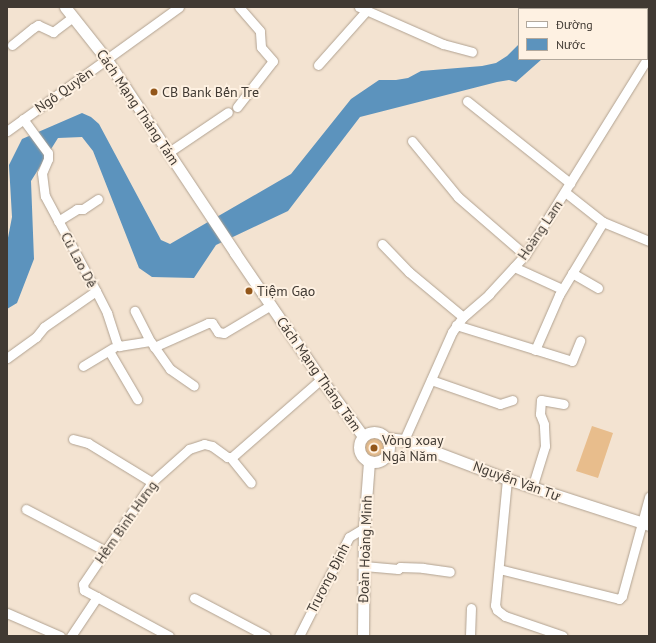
<!DOCTYPE html>
<meta charset="utf-8">
<style>
body{margin:0}
#map{position:relative;width:656px;height:643px;overflow:hidden;background:#f3e3d1;font-family:"PT Sans",sans-serif}
div>[style]{position:absolute}
.green>*{inset:0;background:#e8bd8c}
.round{border-radius:50%}
.water>*{inset:0;background:#5c93bd}
.roads{filter:drop-shadow(0 0 1px #b1a291) drop-shadow(0 0 1px #b1a291)}
.minor>*{height:9px;margin:-4.5px;padding:0 4.5px;transform-origin:4.5px;border-radius:4.5px;background:#fff}
.major>*{height:11px;margin:-5.5px;padding:0 5.5px;transform-origin:5.5px;border-radius:5.5px;background:#fff}
.major>.ring{margin:-5.5px;padding:0;box-sizing:content-box;background:none;border:11px solid #fff;border-radius:50%}
.dots>*{width:11px;height:11px;translate:-50% -50%;box-sizing:border-box;border:2px solid #fef1e2;border-radius:50%}
span{translate:-50% -50%;white-space:nowrap;text-align:center;line-height:1.15;-webkit-text-stroke:4px #fef1e2;paint-order:stroke}
.street-label{font-size:14px;color:#413a33}
.poi-label{font-size:14px;color:#413a33}
.left{translate:0 -50%;text-align:left}
.frame{position:absolute;inset:0;border:8px solid #413a33;pointer-events:none}
.legend{position:absolute;left:518px;top:8px;width:130px;height:52px;box-sizing:border-box;background:#fef1e2;border:1px solid #b2a89c;margin:0;padding:5px 7px;list-style:none;font-size:12px;color:#413a33}
.legend li{display:flex;align-items:center;gap:8px;height:20px}
.legend b{width:20px;border:1px solid #b2a89c}
</style>
<div id="map">
<div class="green">
<i style="clip-path:polygon(592px 7px,649px 7px,649px 36px,647px 35px,647px 9px,596px 9px)"></i>
<i style="clip-path:polygon(592px 426px,613px 433px,598px 478px,576px 471px)"></i>
<i class="round" style="left:363px;top:436px;width:22px;height:22px"></i>
</div>
<div class="water">
<i style="clip-path:polygon(519px 44px,519px 59px,542px 59px,516px 82px,509px 80px,497px 82px,360px 117px,288px 211px,216px 245px,194px 278px,152px 277px,139px 268px,93px 151px,82px 137px,58px 138px,31px 181px,34px 259px,17px 303px,7px 309px,7px 243px,12px 217px,9px 165px,22px 139px,82px 113px,91px 117px,99px 124px,161px 240px,170px 244px,291px 174px,351px 99px,379px 80px,396px 80px,408px 78px,421px 71px,482px 66px,496px 63px,507px 56px)"></i>
</div>
<div class="roads">
<div class="minor">
<i style="left:359px;top:7px;width:92px;rotate:23.8deg"></i>
<i style="left:443px;top:44px;width:30px;rotate:15deg"></i>
<i style="left:579px;top:7px;width:4px;rotate:34deg"></i>
<i style="left:647px;top:43px;width:2px;rotate:27deg"></i>
<i style="left:12px;top:45px;width:27px;rotate:-39deg"></i>
<i style="left:33px;top:28px;width:6px;rotate:-31deg"></i>
<i style="left:38px;top:25px;width:17px;rotate:25deg"></i>
<i style="left:53px;top:32px;width:25px;rotate:-37deg"></i>
<i style="left:318px;top:65px;width:72px;rotate:-48.4deg"></i>
<i style="left:467px;top:101px;width:132px;rotate:38.5deg"></i>
<i style="left:237px;top:107px;width:58px;rotate:-52deg"></i>
<i style="left:273px;top:61px;width:18px;rotate:-131deg"></i>
<i style="left:261px;top:47px;width:16px;rotate:-94deg"></i>
<i style="left:260px;top:31px;width:32px;rotate:-131deg"></i>
<i style="left:23px;top:119px;width:42px;rotate:53.7deg"></i>
<i style="left:48px;top:153px;width:6px;rotate:90deg"></i>
<i style="left:48px;top:159px;width:15px;rotate:113deg"></i>
<i style="left:42px;top:173px;width:23px;rotate:83deg"></i>
<i style="left:45px;top:196px;width:108px;rotate:61.8deg"></i>
<i style="left:96px;top:291px;width:25px;rotate:63deg"></i>
<i style="left:107px;top:313px;width:32px;rotate:72deg"></i>
<i style="left:117px;top:343px;width:4px;rotate:56deg"></i>
<i style="left:119px;top:346px;width:31px;rotate:-9deg"></i>
<i style="left:150px;top:341px;width:34px;rotate:-117deg"></i>
<i style="left:7px;top:131px;width:212px;rotate:-35.8deg"></i>
<i style="left:412px;top:141px;width:72px;rotate:50.6deg"></i>
<i style="left:458px;top:197px;width:89px;rotate:40.9deg"></i>
<i style="left:169px;top:152px;width:71px;rotate:-34.1deg"></i>
<i style="left:565px;top:192px;width:48px;rotate:38.3deg"></i>
<i style="left:603px;top:222px;width:50px;rotate:22.4deg"></i>
<i style="left:58px;top:221px;width:22px;rotate:-32deg"></i>
<i style="left:77px;top:209px;width:6px"></i>
<i style="left:83px;top:209px;width:18px;rotate:-34deg"></i>
<i style="left:382px;top:244px;width:39px;rotate:46deg"></i>
<i style="left:409px;top:272px;width:70px;rotate:39.8deg"></i>
<i style="left:514px;top:267px;width:53px;rotate:24.6deg"></i>
<i style="left:572px;top:273px;width:30px;rotate:30deg"></i>
<i style="left:456px;top:325px;width:121px;rotate:17.2deg"></i>
<i style="left:572px;top:361px;width:22px;rotate:-68deg"></i>
<i style="left:151px;top:342px;width:33px;rotate:55deg"></i>
<i style="left:170px;top:369px;width:29px;rotate:35deg"></i>
<i style="left:154px;top:347px;width:59px;rotate:-24deg"></i>
<i style="left:208px;top:323px;width:4px"></i>
<i style="left:212px;top:323px;width:11px;rotate:56deg"></i>
<i style="left:218px;top:332px;width:6px;rotate:9deg"></i>
<i style="left:224px;top:333px;width:55px;rotate:-30.8deg"></i>
<i style="left:535px;top:350px;width:60px;rotate:-66.4deg"></i>
<i style="left:559px;top:295px;width:85px;rotate:-58.9deg"></i>
<i style="left:109px;top:351px;width:56px;rotate:59.7deg"></i>
<i style="left:7px;top:358px;width:36px;rotate:-36deg"></i>
<i style="left:36px;top:337px;width:13px;rotate:-51deg"></i>
<i style="left:44px;top:327px;width:63px;rotate:-34.7deg"></i>
<i style="left:83px;top:366px;width:35px;rotate:-31deg"></i>
<i style="left:431px;top:380px;width:73px;rotate:19.2deg"></i>
<i style="left:500px;top:404px;width:13px;rotate:-18deg"></i>
<i style="left:73px;top:439px;width:16px;rotate:15deg"></i>
<i style="left:88px;top:443px;width:75px;rotate:31.4deg"></i>
<i style="left:404px;top:440px;width:118px;rotate:-66deg"></i>
<i style="left:452px;top:332px;width:19px;rotate:-54deg"></i>
<i style="left:463px;top:317px;width:35px;rotate:-41deg"></i>
<i style="left:489px;top:294px;width:53px;rotate:-47.3deg"></i>
<i style="left:525px;top:255px;width:234px;rotate:-58.1deg"></i>
<i style="left:230px;top:457px;width:33px;rotate:51deg"></i>
<i style="left:507px;top:479px;width:127px;rotate:95.4deg"></i>
<i style="left:495px;top:605px;width:5px;rotate:68deg"></i>
<i style="left:497px;top:610px;width:10px;rotate:37deg"></i>
<i style="left:505px;top:616px;width:61px;rotate:19deg"></i>
<i style="left:532px;top:488px;width:44px;rotate:-72.8deg"></i>
<i style="left:545px;top:446px;width:22px;rotate:-93deg"></i>
<i style="left:544px;top:424px;width:11px;rotate:-112deg"></i>
<i style="left:540px;top:414px;width:14px;rotate:-86deg"></i>
<i style="left:541px;top:400px;width:23px;rotate:10deg"></i>
<i style="left:26px;top:509px;width:90px;rotate:27.7deg"></i>
<i style="left:364px;top:566px;width:34px;rotate:5deg"></i>
<i style="left:398px;top:569px;width:3px;rotate:-45deg"></i>
<i style="left:400px;top:567px;width:23px;rotate:2deg"></i>
<i style="left:423px;top:568px;width:27px;rotate:8deg"></i>
<i style="left:499px;top:569px;width:124px;rotate:14deg"></i>
<i style="left:619px;top:599px;width:4px;rotate:-45deg"></i>
<i style="left:622px;top:596px;width:103px;rotate:-74.7deg"></i>
<i style="left:194px;top:598px;width:81px;rotate:27.8deg"></i>
<i style="left:7px;top:613px;width:58px;rotate:23.5deg"></i>
<i style="left:71px;top:636px;width:47px;rotate:-56.3deg"></i>
<i style="left:169px;top:636px;width:82px;rotate:-151.6deg"></i>
<i style="left:97px;top:597px;width:15px;rotate:-152deg"></i>
<i style="left:84px;top:590px;width:6px;rotate:-99deg"></i>
<i style="left:83px;top:584px;width:123px;rotate:-55.9deg"></i>
<i style="left:152px;top:482px;width:50px;rotate:-41.7deg"></i>
<i style="left:189px;top:449px;width:16px;rotate:-18deg"></i>
<i style="left:204px;top:444px;width:8px;rotate:14deg"></i>
<i style="left:212px;top:446px;width:19px;rotate:36deg"></i>
<i style="left:227px;top:457px;width:5px"></i>
<i style="left:232px;top:457px;width:118px;rotate:-41.2deg"></i>
<i style="left:299px;top:636px;width:111px;rotate:-63.2deg"></i>
<i style="left:349px;top:537px;width:17px;rotate:-31deg"></i>
<i style="left:470px;top:636px;width:28px;rotate:-88deg"></i>
</div>
<div class="major">
<i style="left:65px;top:7px;width:68px;rotate:51.6deg"></i>
<i style="left:107px;top:60px;width:232px;rotate:56.4deg"></i>
<i style="left:235px;top:253px;width:153px;rotate:55.7deg"></i>
<i style="left:321px;top:379px;width:71px;rotate:53.6deg"></i>
<i class="ring" style="left:359px;top:432px;width:19px;height:19px"></i>
<i style="left:386px;top:438px;width:18px;rotate:6deg"></i>
<i style="left:404px;top:440px;width:110px;rotate:20.7deg"></i>
<i style="left:507px;top:479px;width:149px;rotate:17.9deg"></i>
<i style="left:363px;top:636px;width:108px;rotate:-89.5deg"></i>
<i style="left:364px;top:528px;width:66px;rotate:-85.7deg"></i>
</div>
</div>
<div class="dots">
<i style="left:154px;top:92px;background:#935619"></i>
<i style="left:249px;top:291px;background:#935619"></i>
<i style="left:374px;top:448px;background:#935619"></i>
</div>
<div class="street-label">
<span style="left:64px;top:90px;rotate:-35deg">Ngô Quyền</span>
<span style="left:138px;top:107px;rotate:56deg">Cách Mạng Tháng Tám</span>
<span style="left:540px;top:230px;rotate:-56deg">Hoàng Lam</span>
<span style="left:79px;top:260px;rotate:62deg">Cù Lao Dê</span>
<span style="left:319px;top:374px;rotate:55deg">Cách Mạng Tháng Tám</span>
<span style="left:517px;top:481px;rotate:20deg">Nguyễn Văn Tư</span>
<span style="left:126px;top:522px;rotate:-55deg">Hẻm Bình Hưng</span>
<span style="left:365px;top:549px;rotate:-88deg">Đoàn Hoàng Minh</span>
<span style="left:328px;top:578px;rotate:-63deg">Trương Định</span>
</div>
<div class="poi-label">
<span class="left" style="left:162px;top:92px">CB Bank Bến Tre</span>
<span class="left" style="left:257px;top:291px">Tiệm Gạo</span>
<span class="left" style="left:382px;top:448px">Vòng xoay<br>Ngã Năm</span>
</div>
<div class="frame"></div>
<ul class="legend">
<li><b style="height:5px;background:#fff"></b>Đường</li>
<li><b style="height:11px;background:#5c93bd"></b>Nước</li>
</ul>
</div>
